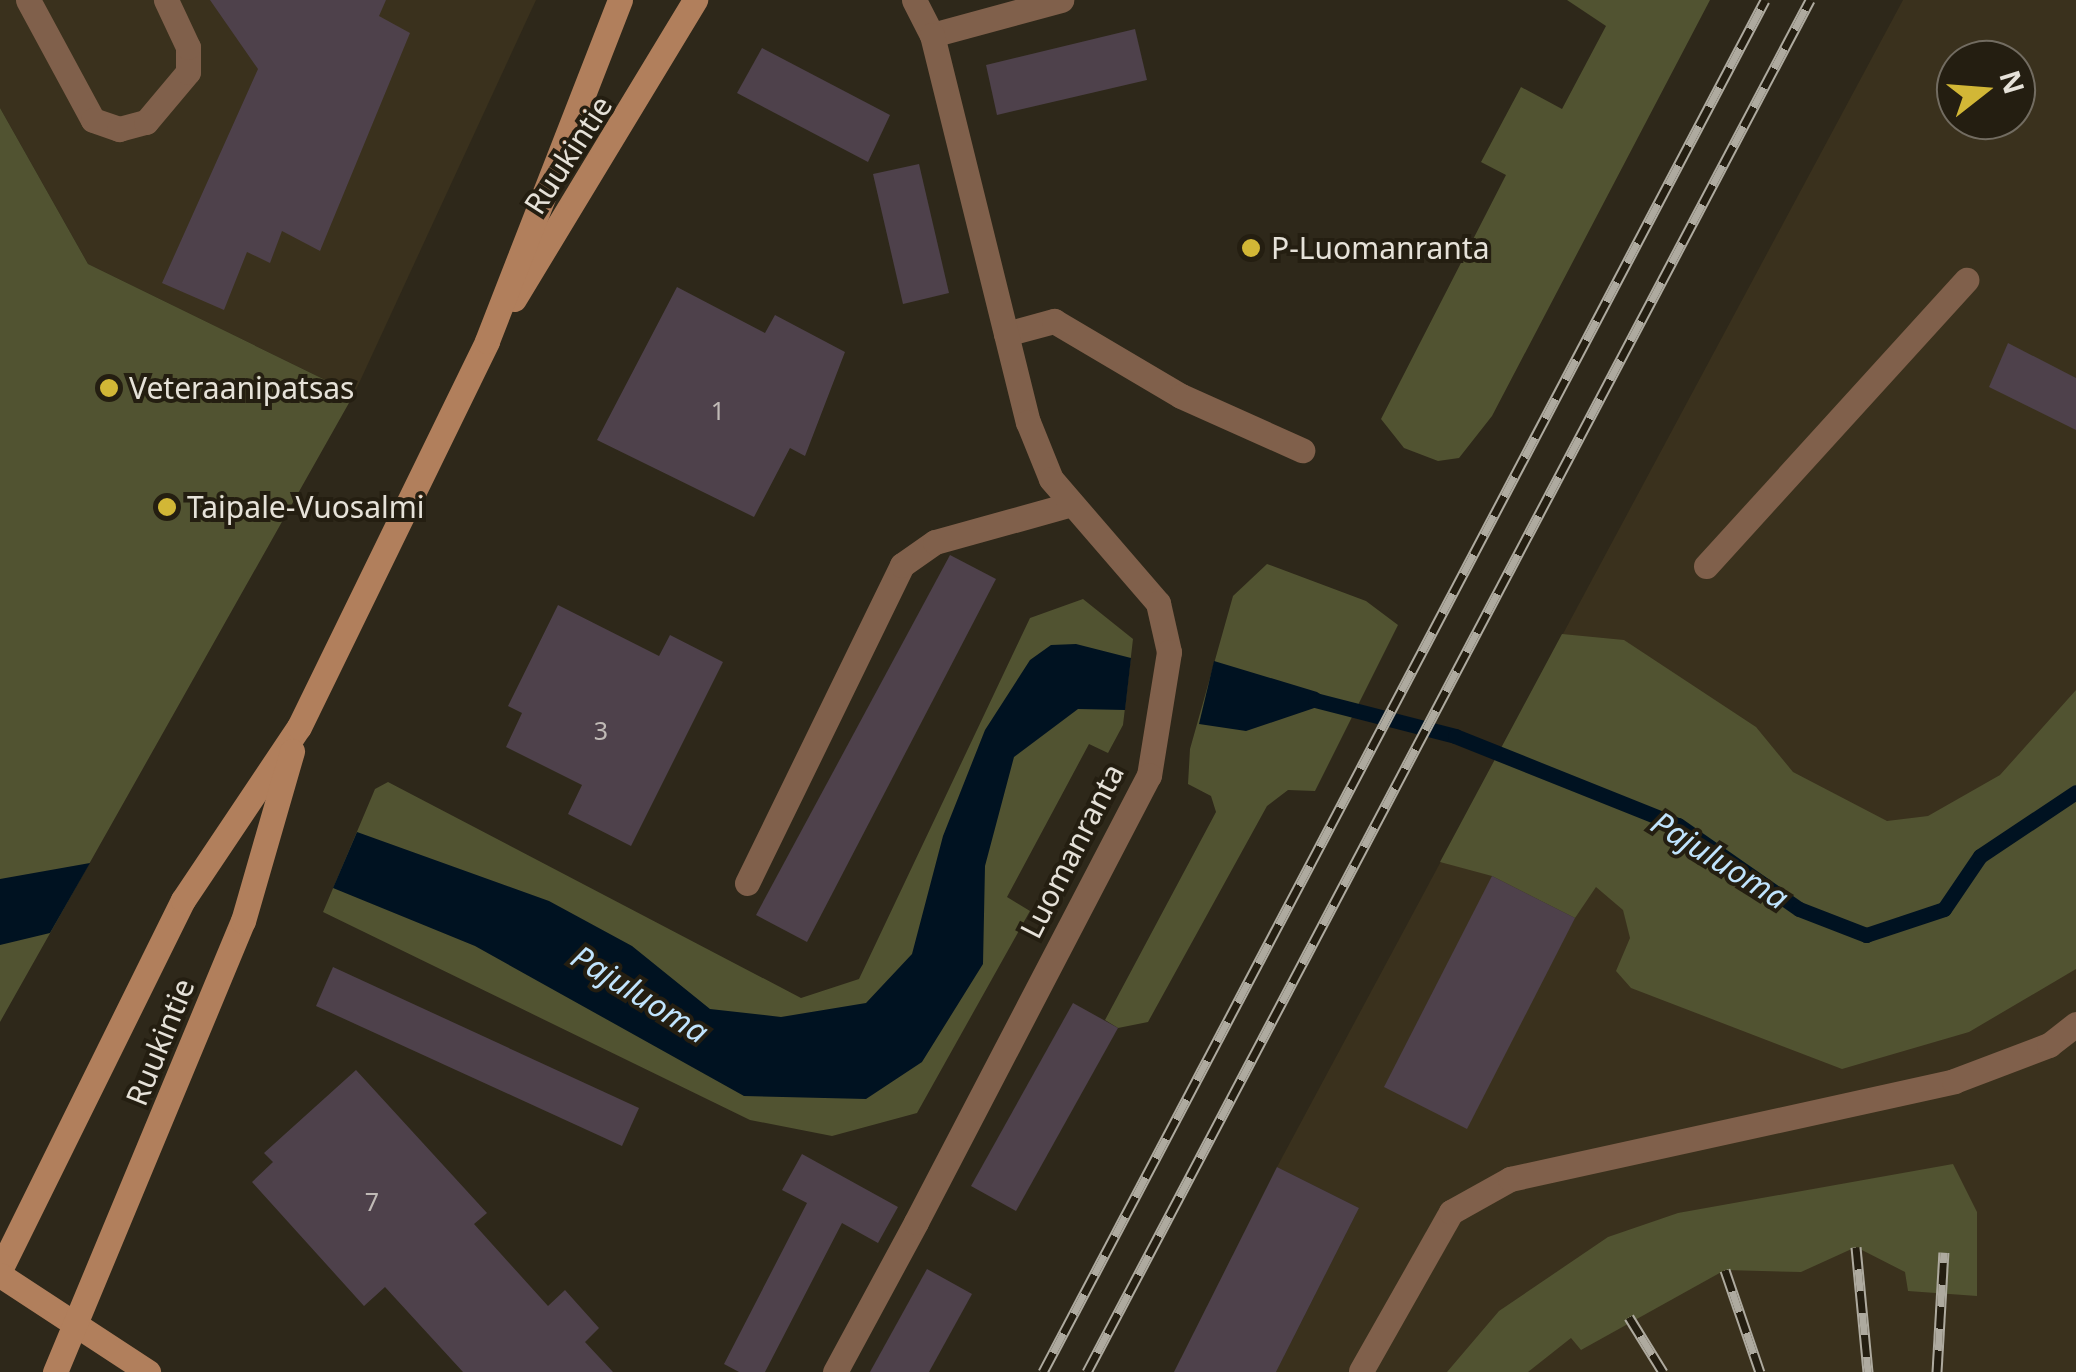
<!DOCTYPE html>
<style>
body{margin:0}
#map{position:relative;width:2076px;height:1372px;overflow:hidden;background:#2e281a;font-family:"Noto Sans",sans-serif}
div>[style]{position:absolute}
.built>*{inset:0;background:#3a311d}
.green>*{inset:0;background:#515331}
.water>*{inset:0;background:#001221}
.stream>*{height:15px;margin:-7.5px;padding:0 7.5px;transform-origin:7.5px;border-radius:7.5px;background:#001221}
.building>*{inset:0;background:#4e414b}
.lane>*{height:25px;margin:-12.5px;padding:0 12.5px;transform-origin:12.5px;border-radius:12.5px;background:#80604b}
.street>*{height:25px;margin:-12.5px;padding:0 12.5px;transform-origin:12.5px;border-radius:12.5px;background:#80604b}
.secondary>*{height:25px;margin:-12.5px;padding:0 12.5px;transform-origin:12.5px;border-radius:12.5px;background:#b17f5c}
.rail>*{height:11px;margin-top:-5.5px;transform-origin:0;background:repeating-linear-gradient(90deg,#241e11 0 22px,#aeaa9f 0 44px);box-sizing:border-box;border-block:2px solid #aeaa9f}
.dots>*{width:28px;height:28px;translate:-50% -50%;box-sizing:border-box;border:5px solid #241e11;border-radius:50%}
span{translate:-50% -50%;white-space:nowrap;text-align:center;line-height:1.15;-webkit-text-stroke:8px #241e11;paint-order:stroke}
.number-label{font-size:25px;color:#c0bab6}
.number-label span{-webkit-text-stroke-width:0}
.street-label{font-size:30px;color:#e6e2d9}
.poi-label{font-size:30px;color:#e6e2d9}
.left{translate:0 -50%;text-align:left}
.water-label{font-size:32px;color:#c0e4fe;font-style:italic}
.north{position:absolute;left:1936px;top:40px;width:100px;height:100px;box-sizing:border-box;background:#241e11;border:2px solid #726c61;border-radius:50%;rotate:73deg;font-size:28px;font-weight:700;line-height:40px;text-align:center;color:#e6e2d9}
.north::after{content:'';display:block;margin:auto;width:35px;height:45px;background:#d2b736;clip-path:polygon(50% 0,100% 100%,50% 72%,0 100%)}
</style>
<div id="map">
<div class="built">
<i style="clip-path:polygon(0 0,536px 0,354px 394px,88px 264px,0 108px)"></i>
<i style="clip-path:polygon(evenodd,1903px 0,2076px 0,2076px 1372px,1276px 1372px,1359px 1208px,1277px 1167px,1903px 0,1956px 60px,2016px 60px,2016px 120px,1956px 120px,1956px 60px)"></i>
</div>
<div class="green">
<i style="clip-path:polygon(1567px 0,1710px 0,1492px 416px,1459px 458px,1438px 461px,1404px 448px,1381px 419px,1506px 175px,1481px 162px,1521px 87px,1562px 109px,1606px 26px)"></i>
<i style="clip-path:polygon(0 108px,88px 264px,354px 394px,0 1022px)"></i>
<i style="clip-path:polygon(1267px 564px,1366px 601px,1398px 625px,1315px 791px,1288px 790px,1267px 806px,1148px 1022px,1118px 1028px,1105px 1020px,1216px 812px,1211px 796px,1188px 784px,1190px 749px,1233px 596px)"></i>
<i style="clip-path:polygon(1083px 599px,1133px 639px,1123px 725px,1108px 753px,1089px 744px,1007px 897px,1030px 911px,917px 1113px,832px 1136px,750px 1120px,323px 912px,375px 789px,388px 782px,801px 998px,859px 979px,1030px 618px)"></i>
<i style="clip-path:polygon(1562px 634px,1624px 640px,1756px 727px,1793px 772px,1887px 821px,1928px 816px,2000px 775px,2076px 690px,2076px 969px,1969px 1032px,1842px 1069px,1631px 988px,1616px 971px,1630px 938px,1623px 910px,1596px 887px,1575px 918px,1492px 876px,1440px 862px)"></i>
<i style="clip-path:polygon(1953px 1164px,1977px 1212px,1977px 1296px,1908px 1291px,1905px 1272px,1856px 1247px,1801px 1272px,1725px 1270px,1581px 1350px,1571px 1338px,1528px 1372px,1447px 1372px,1499px 1311px,1608px 1237px,1678px 1213px)"></i>
</div>
<div class="water">
<i style="clip-path:polygon(1076px 644px,1131px 658px,1125px 710px,1078px 709px,1014px 757px,985px 866px,983px 964px,922px 1062px,866px 1099px,744px 1096px,475px 946px,333px 888px,357px 832px,549px 901px,632px 946px,710px 1009px,781px 1017px,866px 1003px,912px 954px,943px 836px,985px 730px,1030px 660px,1051px 645px)"></i>
<i style="clip-path:polygon(1214px 661px,1317px 692px,1332px 702px,1246px 731px,1199px 724px)"></i>
<i style="clip-path:polygon(90px 863px,50px 933px,0 945px,0 879px)"></i>
</div>
<div class="stream">
<i style="left:1315px;top:700px;width:145px;rotate:14.4deg"></i>
<i style="left:1455px;top:736px;width:240px;rotate:21.8deg"></i>
<i style="left:1678px;top:825px;width:147px;rotate:34.8deg"></i>
<i style="left:1799px;top:909px;width:72px;rotate:21.2deg"></i>
<i style="left:1866px;top:935px;width:82px;rotate:-18.4deg"></i>
<i style="left:1944px;top:909px;width:64px;rotate:-55.8deg"></i>
<i style="left:1980px;top:856px;width:115px;rotate:-33.7deg"></i>
</div>
<div class="building">
<i style="clip-path:polygon(210px 0,386px 0,379px 16px,410px 33px,320px 251px,282px 231px,270px 263px,247px 252px,224px 310px,162px 283px,258px 69px)"></i>
<i style="clip-path:polygon(1135px 29px,1147px 80px,997px 115px,986px 65px)"></i>
<i style="clip-path:polygon(762px 48px,890px 115px,868px 162px,737px 93px)"></i>
<i style="clip-path:polygon(919px 164px,949px 293px,903px 304px,873px 174px)"></i>
<i style="clip-path:polygon(677px 287px,765px 333px,775px 315px,845px 352px,805px 456px,790px 448px,754px 517px,597px 440px)"></i>
<i style="clip-path:polygon(2008px 343px,2076px 378px,2076px 430px,1989px 387px)"></i>
<i style="clip-path:polygon(950px 555px,996px 579px,807px 942px,756px 915px)"></i>
<i style="clip-path:polygon(558px 605px,659px 656px,670px 635px,723px 662px,631px 846px,568px 814px,582px 785px,506px 747px,522px 713px,508px 706px)"></i>
<i style="clip-path:polygon(1492px 876px,1575px 918px,1467px 1129px,1384px 1087px)"></i>
<i style="clip-path:polygon(333px 967px,639px 1108px,622px 1146px,316px 1006px)"></i>
<i style="clip-path:polygon(1073px 1003px,1118px 1028px,1016px 1211px,971px 1186px)"></i>
<i style="clip-path:polygon(356px 1070px,487px 1213px,474px 1224px,548px 1306px,565px 1290px,599px 1328px,585px 1342px,613px 1372px,463px 1372px,385px 1287px,364px 1306px,252px 1182px,273px 1162px,264px 1153px)"></i>
<i style="clip-path:polygon(802px 1154px,898px 1207px,878px 1243px,842px 1223px,765px 1372px,739px 1372px,724px 1364px,807px 1203px,782px 1190px)"></i>
<i style="clip-path:polygon(1277px 1167px,1359px 1208px,1276px 1372px,1174px 1372px)"></i>
<i style="clip-path:polygon(927px 1269px,972px 1294px,929px 1372px,870px 1372px)"></i>
</div>
<div class="lane">
<i style="left:28px;top:0;width:136px;rotate:61.6deg"></i>
<i style="left:93px;top:120px;width:28px;rotate:19deg"></i>
<i style="left:119px;top:129px;width:28px;rotate:-15deg"></i>
<i style="left:146px;top:122px;width:65px;rotate:-50deg"></i>
<i style="left:188px;top:72px;width:25px;rotate:-90deg"></i>
<i style="left:188px;top:47px;width:52px;rotate:-115.1deg"></i>
<i style="left:932px;top:35px;width:134px;rotate:-15.2deg"></i>
<i style="left:1006px;top:334px;width:50px;rotate:-15.2deg"></i>
<i style="left:1054px;top:321px;width:147px;rotate:30.6deg"></i>
<i style="left:1181px;top:396px;width:133px;rotate:24.1deg"></i>
<i style="left:1706px;top:566px;width:387px;rotate:-47.7deg"></i>
<i style="left:747px;top:883px;width:354px;rotate:-64deg"></i>
<i style="left:902px;top:565px;width:40px;rotate:-34.9deg"></i>
<i style="left:935px;top:542px;width:142px;rotate:-15.5deg"></i>
<i style="left:1361px;top:1371px;width:183px;rotate:-60.5deg"></i>
<i style="left:1451px;top:1212px;width:68px;rotate:-29.2deg"></i>
<i style="left:1510px;top:1179px;width:455px;rotate:-12.4deg"></i>
<i style="left:1954px;top:1081px;width:102px;rotate:-20.8deg"></i>
<i style="left:2049px;top:1045px;width:34px;rotate:-38deg"></i>
<i style="left:835px;top:1372px;width:170px;rotate:-61.6deg"></i>
</div>
<div class="street">
<i style="left:914px;top:0;width:39px;rotate:63deg"></i>
<i style="left:932px;top:35px;width:399px;rotate:76.1deg"></i>
<i style="left:1028px;top:422px;width:61px;rotate:68deg"></i>
<i style="left:1051px;top:479px;width:164px;rotate:49.2deg"></i>
<i style="left:1158px;top:603px;width:50px;rotate:77.3deg"></i>
<i style="left:1169px;top:652px;width:125px;rotate:99.2deg"></i>
<i style="left:1149px;top:775px;width:504px;rotate:117.53deg"></i>
</div>
<div class="secondary">
<i style="left:514px;top:299px;width:350px;rotate:-58.8deg"></i>
<i style="left:0;top:1270px;width:413px;rotate:-63.7deg"></i>
<i style="left:183px;top:900px;width:208px;rotate:-56.2deg"></i>
<i style="left:299px;top:727px;width:429px;rotate:-64deg"></i>
<i style="left:487px;top:341px;width:366px;rotate:-68.7deg"></i>
<i style="left:0;top:1275px;width:177px;rotate:33.2deg"></i>
<i style="left:55px;top:1372px;width:489px;rotate:-67.4deg"></i>
<i style="left:243px;top:921px;width:177px;rotate:-73.9deg"></i>
</div>
<div class="rail">
<i style="left:1856px;top:1247px;width:126px;rotate:84.5deg"></i>
<i style="left:1725px;top:1270px;width:108px;rotate:71.1deg"></i>
<i style="left:1629px;top:1317px;width:65px;rotate:58.3deg"></i>
<i style="left:1043px;top:1372px;width:1550px;rotate:-62.24deg"></i>
<i style="left:1087px;top:1372px;width:1551px;rotate:-62.21deg"></i>
<i style="left:1937px;top:1372px;width:120px;rotate:-86.7deg"></i>
</div>
<div class="dots">
<i style="left:1251px;top:248px;background:#d2b736"></i>
<i style="left:109px;top:388px;background:#d2b736"></i>
<i style="left:167px;top:507px;background:#d2b736"></i>
</div>
<div class="number-label">
<span style="left:718px;top:410px">1</span>
<span style="left:601px;top:730px">3</span>
<span style="left:372px;top:1201px">7</span>
</div>
<div class="street-label">
<span style="left:568px;top:155px;rotate:-57deg">Ruukintie</span>
<span style="left:1072px;top:851px;rotate:-63deg">Luomanranta</span>
<span style="left:160px;top:1042px;rotate:-68deg">Ruukintie</span>
</div>
<div class="poi-label">
<span class="left" style="left:1271px;top:248px">P-Luomanranta</span>
<span class="left" style="left:129px;top:388px">Veteraanipatsas</span>
<span class="left" style="left:187px;top:507px">Taipale-Vuosalmi</span>
</div>
<div class="water-label">
<span style="left:1720px;top:860px;rotate:32deg">Pajuluoma</span>
<span style="left:640px;top:994px;rotate:32deg">Pajuluoma</span>
</div>
<div class="north">N</div>
</div>
